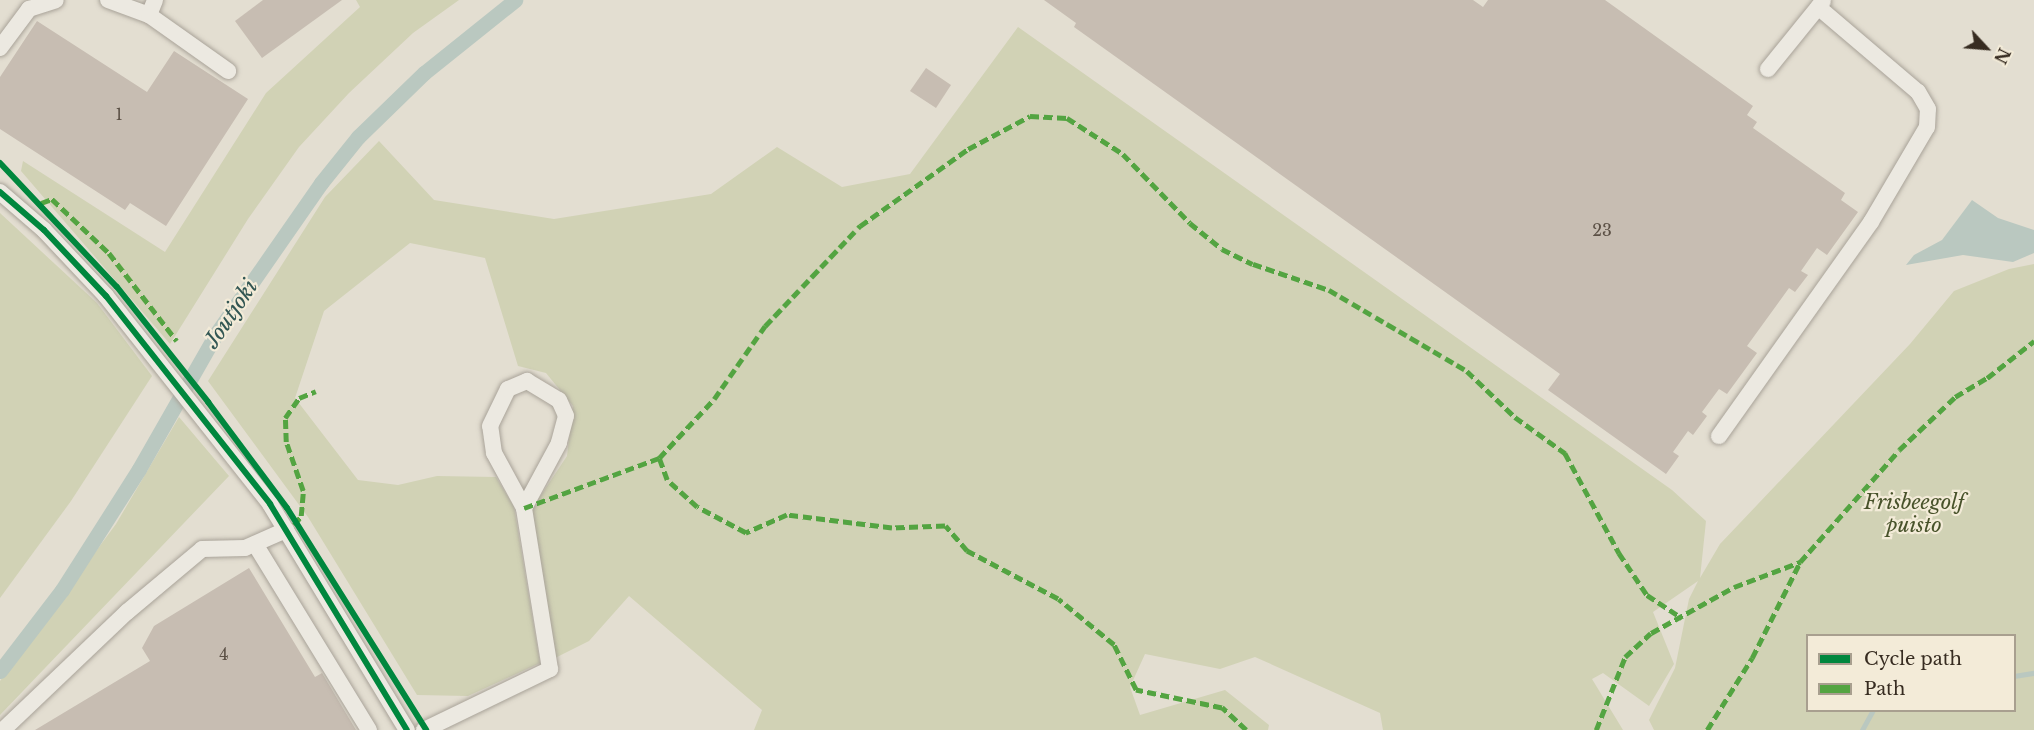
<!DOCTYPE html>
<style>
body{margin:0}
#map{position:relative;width:2034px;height:730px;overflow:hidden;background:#e3ded1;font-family:"Libre Baskerville",serif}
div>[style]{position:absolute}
.green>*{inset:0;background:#d1d2b5}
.water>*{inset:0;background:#bac8c0}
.stream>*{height:4.5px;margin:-2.25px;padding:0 2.25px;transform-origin:2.25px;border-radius:2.25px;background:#bac8c0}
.canal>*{height:15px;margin:-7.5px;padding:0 7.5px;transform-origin:7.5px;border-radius:7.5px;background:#bac8c0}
.building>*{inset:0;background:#c7bdb2}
.roads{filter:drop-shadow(0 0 2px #a9a399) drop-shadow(0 0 2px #a9a399)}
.minor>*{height:16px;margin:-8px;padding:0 8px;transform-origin:8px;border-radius:8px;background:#ece9e1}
.quiet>*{height:4.5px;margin-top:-2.25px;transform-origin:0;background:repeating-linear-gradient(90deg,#53a441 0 9px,transparent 0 13.5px)}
.cycleway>*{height:6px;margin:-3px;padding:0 3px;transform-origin:3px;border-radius:3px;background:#00873e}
span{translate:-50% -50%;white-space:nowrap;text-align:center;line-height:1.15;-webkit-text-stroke:4.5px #f3ebd8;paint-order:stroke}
.number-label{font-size:16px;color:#5b5045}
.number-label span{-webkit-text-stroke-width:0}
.park-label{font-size:20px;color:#48522a;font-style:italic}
.water-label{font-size:21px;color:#325653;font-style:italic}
.legend{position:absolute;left:1806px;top:634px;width:210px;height:78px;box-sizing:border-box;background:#f3ebd8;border:2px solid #a89f8f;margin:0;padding:8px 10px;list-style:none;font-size:18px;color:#372c21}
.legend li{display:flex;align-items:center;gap:12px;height:30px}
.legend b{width:30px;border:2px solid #a89f8f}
.north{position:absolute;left:1956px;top:18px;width:60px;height:60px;-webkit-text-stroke:4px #f3ebd8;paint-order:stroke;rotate:116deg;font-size:16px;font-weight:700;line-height:24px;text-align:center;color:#372c21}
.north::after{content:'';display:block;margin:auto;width:21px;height:27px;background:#372c21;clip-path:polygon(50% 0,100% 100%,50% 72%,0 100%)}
</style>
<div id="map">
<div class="green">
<i style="clip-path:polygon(356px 0,459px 0,413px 33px,349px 93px,299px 147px,248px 219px,170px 344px,21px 171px,23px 161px,165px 252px,266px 93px,360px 7px)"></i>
<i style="clip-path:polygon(evenodd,1018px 27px,1672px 490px,1706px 521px,1700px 578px,1720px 544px,1910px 344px,1954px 291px,2009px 269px,2034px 264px,2034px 730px,1654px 730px,1649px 720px,1675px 668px,1689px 599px,1698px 581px,1653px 612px,1674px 664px,1649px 706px,1603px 673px,1592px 679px,1623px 730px,1383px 730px,1380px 713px,1255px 657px,1220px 669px,1145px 654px,1130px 687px,1140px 715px,1225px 690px,1269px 725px,1268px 730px,754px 730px,762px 710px,629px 596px,589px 641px,555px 658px,531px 510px,567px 456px,573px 406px,546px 373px,518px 366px,485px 258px,410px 243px,324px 311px,295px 398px,358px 480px,398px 485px,437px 476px,496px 477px,514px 507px,540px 663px,468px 696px,417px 695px,308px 517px,208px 381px,325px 197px,379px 141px,434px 200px,554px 219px,711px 194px,777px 147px,842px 187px,910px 174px,1018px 27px,1808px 636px,2014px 636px,2014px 710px,1808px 710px,1808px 636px)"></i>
<i style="clip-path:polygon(0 213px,97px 303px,152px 376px,71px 501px,0 598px)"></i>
<i style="clip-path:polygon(179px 417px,229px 476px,0 715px,0 681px,116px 524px)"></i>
</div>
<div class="water">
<i style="clip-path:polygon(1972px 200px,1998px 218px,2034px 230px,2034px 253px,2013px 262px,1963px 255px,1906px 265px,1914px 255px,1942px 240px)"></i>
</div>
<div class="stream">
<i style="left:2014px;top:676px;width:20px;rotate:-9deg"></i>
<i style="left:1862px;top:730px;width:23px;rotate:-61deg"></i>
</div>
<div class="canal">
<i style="left:0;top:671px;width:102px;rotate:-52.6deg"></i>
<i style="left:62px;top:590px;width:143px;rotate:-57.5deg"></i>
<i style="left:139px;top:469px;width:155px;rotate:-60.3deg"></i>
<i style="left:216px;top:334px;width:184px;rotate:-55.2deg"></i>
<i style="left:321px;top:183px;width:59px;rotate:-51.2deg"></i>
<i style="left:358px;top:137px;width:92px;rotate:-44.1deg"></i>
<i style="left:424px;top:73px;width:117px;rotate:-38.7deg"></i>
</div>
<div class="building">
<i style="clip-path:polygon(263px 0,342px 0,262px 58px,235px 21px)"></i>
<i style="clip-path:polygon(1044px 0,1473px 0,1483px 7px,1488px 0,1605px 0,1753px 106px,1747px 115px,1757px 122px,1753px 128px,1845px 193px,1841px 200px,1858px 212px,1827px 255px,1817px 248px,1801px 271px,1808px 275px,1795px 292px,1789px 288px,1747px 346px,1757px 353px,1727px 394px,1719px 389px,1702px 412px,1707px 416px,1693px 435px,1688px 431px,1673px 452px,1679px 456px,1666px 474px,1548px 390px,1560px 374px,1074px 27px,1076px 23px)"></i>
<i style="clip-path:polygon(37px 21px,147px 92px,174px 51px,248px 99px,166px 226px,130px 203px,125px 210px,0 129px,0 77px)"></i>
<i style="clip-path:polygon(926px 68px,951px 85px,936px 108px,910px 91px)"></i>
<i style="clip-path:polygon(249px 568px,315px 677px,322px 673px,356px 730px,35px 730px,150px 661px,142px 648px,154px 626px)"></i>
</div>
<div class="roads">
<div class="minor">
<i style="left:108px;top:0;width:44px;rotate:20.1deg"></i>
<i style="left:149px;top:15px;width:16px;rotate:-68deg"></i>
<i style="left:149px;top:15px;width:97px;rotate:35.3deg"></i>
<i style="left:0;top:48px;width:49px;rotate:-53.4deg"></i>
<i style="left:29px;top:9px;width:28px;rotate:-18deg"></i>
<i style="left:1768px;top:69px;width:87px;rotate:-51deg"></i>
<i style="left:0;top:192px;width:58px;rotate:40.8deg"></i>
<i style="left:44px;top:230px;width:91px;rotate:46.8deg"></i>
<i style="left:106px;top:296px;width:265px;rotate:51.7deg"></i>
<i style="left:270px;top:504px;width:264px;rotate:58.8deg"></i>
<i style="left:1719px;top:436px;width:262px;rotate:-54.6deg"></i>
<i style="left:1871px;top:222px;width:110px;rotate:-59.5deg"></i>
<i style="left:1927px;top:127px;width:18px;rotate:-87deg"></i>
<i style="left:1928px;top:109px;width:20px;rotate:-120deg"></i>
<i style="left:1918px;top:92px;width:131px;rotate:-139.6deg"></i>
<i style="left:255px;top:544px;width:218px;rotate:58.5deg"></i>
<i style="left:3px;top:730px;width:171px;rotate:-43.6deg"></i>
<i style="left:127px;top:612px;width:98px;rotate:-40deg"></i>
<i style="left:202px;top:549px;width:43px;rotate:-1.3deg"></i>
<i style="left:245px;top:548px;width:45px;rotate:-23.7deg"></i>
<i style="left:424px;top:730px;width:140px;rotate:-25.8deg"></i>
<i style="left:550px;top:669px;width:163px;rotate:-99.2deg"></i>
<i style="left:524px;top:508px;width:63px;rotate:-118.6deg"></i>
<i style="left:494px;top:453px;width:27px;rotate:-98deg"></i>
<i style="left:490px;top:426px;width:41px;rotate:-64.1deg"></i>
<i style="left:508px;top:389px;width:21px;rotate:-23deg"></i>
<i style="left:527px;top:381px;width:37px;rotate:31deg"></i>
<i style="left:559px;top:400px;width:17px;rotate:66deg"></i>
<i style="left:566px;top:416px;width:28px;rotate:105deg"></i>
<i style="left:559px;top:443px;width:74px;rotate:118.3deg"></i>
</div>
</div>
<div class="quiet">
<i style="left:41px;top:203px;width:12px;rotate:-20deg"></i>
<i style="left:52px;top:199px;width:79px;rotate:43.5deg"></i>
<i style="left:109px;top:253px;width:111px;rotate:52.3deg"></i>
<i style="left:524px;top:508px;width:144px;rotate:-20.3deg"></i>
<i style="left:294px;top:525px;width:11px;rotate:-52deg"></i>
<i style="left:301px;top:516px;width:25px;rotate:-85deg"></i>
<i style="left:303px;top:491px;width:52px;rotate:-109.1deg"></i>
<i style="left:286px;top:442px;width:24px;rotate:-92deg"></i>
<i style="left:285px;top:418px;width:24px;rotate:-55deg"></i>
<i style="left:299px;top:398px;width:18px;rotate:-22deg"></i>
<i style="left:1246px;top:730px;width:33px;rotate:-137deg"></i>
<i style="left:1222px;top:708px;width:88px;rotate:-168.2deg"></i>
<i style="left:1136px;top:690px;width:50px;rotate:-116.1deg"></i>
<i style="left:1114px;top:645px;width:72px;rotate:-140.6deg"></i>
<i style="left:1058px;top:599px;width:103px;rotate:-152.2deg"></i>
<i style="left:967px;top:551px;width:33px;rotate:-131deg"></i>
<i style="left:945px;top:526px;width:53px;rotate:177.8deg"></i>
<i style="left:892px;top:528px;width:106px;rotate:-172.9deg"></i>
<i style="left:787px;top:515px;width:45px;rotate:156.3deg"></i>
<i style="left:746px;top:533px;width:55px;rotate:-152deg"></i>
<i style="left:697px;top:507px;width:40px;rotate:-138deg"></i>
<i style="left:667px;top:480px;width:23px;rotate:-110deg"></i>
<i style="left:659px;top:458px;width:81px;rotate:-47deg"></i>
<i style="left:714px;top:399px;width:89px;rotate:-55.1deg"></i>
<i style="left:765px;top:326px;width:138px;rotate:-46.5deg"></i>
<i style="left:860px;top:226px;width:133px;rotate:-35.5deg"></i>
<i style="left:968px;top:149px;width:70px;rotate:-28deg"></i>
<i style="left:1030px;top:116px;width:37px;rotate:3deg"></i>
<i style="left:1067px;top:118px;width:67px;rotate:32.7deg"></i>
<i style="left:1123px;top:154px;width:96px;rotate:45.8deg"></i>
<i style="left:1190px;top:223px;width:41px;rotate:39.1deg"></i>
<i style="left:1222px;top:249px;width:34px;rotate:26deg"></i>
<i style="left:1253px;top:264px;width:80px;rotate:18.9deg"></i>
<i style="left:1329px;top:290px;width:160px;rotate:30.4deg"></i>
<i style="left:1467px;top:371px;width:66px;rotate:43.8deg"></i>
<i style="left:1515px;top:417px;width:62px;rotate:35.8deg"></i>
<i style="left:1565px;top:453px;width:114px;rotate:61.6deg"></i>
<i style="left:1619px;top:553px;width:50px;rotate:56.3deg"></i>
<i style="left:1647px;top:595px;width:42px;rotate:33.3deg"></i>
<i style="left:1596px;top:730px;width:79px;rotate:-68.3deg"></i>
<i style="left:1625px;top:657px;width:35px;rotate:-43deg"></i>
<i style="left:1651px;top:633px;width:95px;rotate:-29deg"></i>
<i style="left:1734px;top:587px;width:71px;rotate:-20.7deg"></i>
<i style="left:1800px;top:562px;width:149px;rotate:-48.5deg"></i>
<i style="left:1899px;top:450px;width:77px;rotate:-43.4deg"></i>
<i style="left:1955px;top:397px;width:37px;rotate:-31deg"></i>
<i style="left:1987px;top:378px;width:60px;rotate:-38.2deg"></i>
<i style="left:1707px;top:730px;width:85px;rotate:-58deg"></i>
<i style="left:1752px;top:658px;width:107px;rotate:-63.4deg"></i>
</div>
<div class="cycleway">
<i style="left:0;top:163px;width:170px;rotate:46.7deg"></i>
<i style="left:117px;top:287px;width:147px;rotate:51.6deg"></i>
<i style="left:208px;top:402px;width:132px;rotate:53.3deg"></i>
<i style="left:287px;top:508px;width:262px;rotate:57.9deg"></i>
<i style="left:0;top:192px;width:58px;rotate:40.8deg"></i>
<i style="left:44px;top:230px;width:91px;rotate:46.8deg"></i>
<i style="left:106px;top:296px;width:265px;rotate:51.7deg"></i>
<i style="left:270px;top:504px;width:264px;rotate:58.8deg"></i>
</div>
<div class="number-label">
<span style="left:119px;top:114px">1</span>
<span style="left:1602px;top:230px">23</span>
<span style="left:224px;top:654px">4</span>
</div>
<div class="park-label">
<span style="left:1914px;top:514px">Frisbeegolf<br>puisto</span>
</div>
<div class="water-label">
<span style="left:231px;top:314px;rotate:-56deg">Joutjoki</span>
</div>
<ul class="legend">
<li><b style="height:8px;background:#00873e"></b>Cycle path</li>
<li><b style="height:8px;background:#53a441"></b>Path</li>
</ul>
<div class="north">N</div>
</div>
